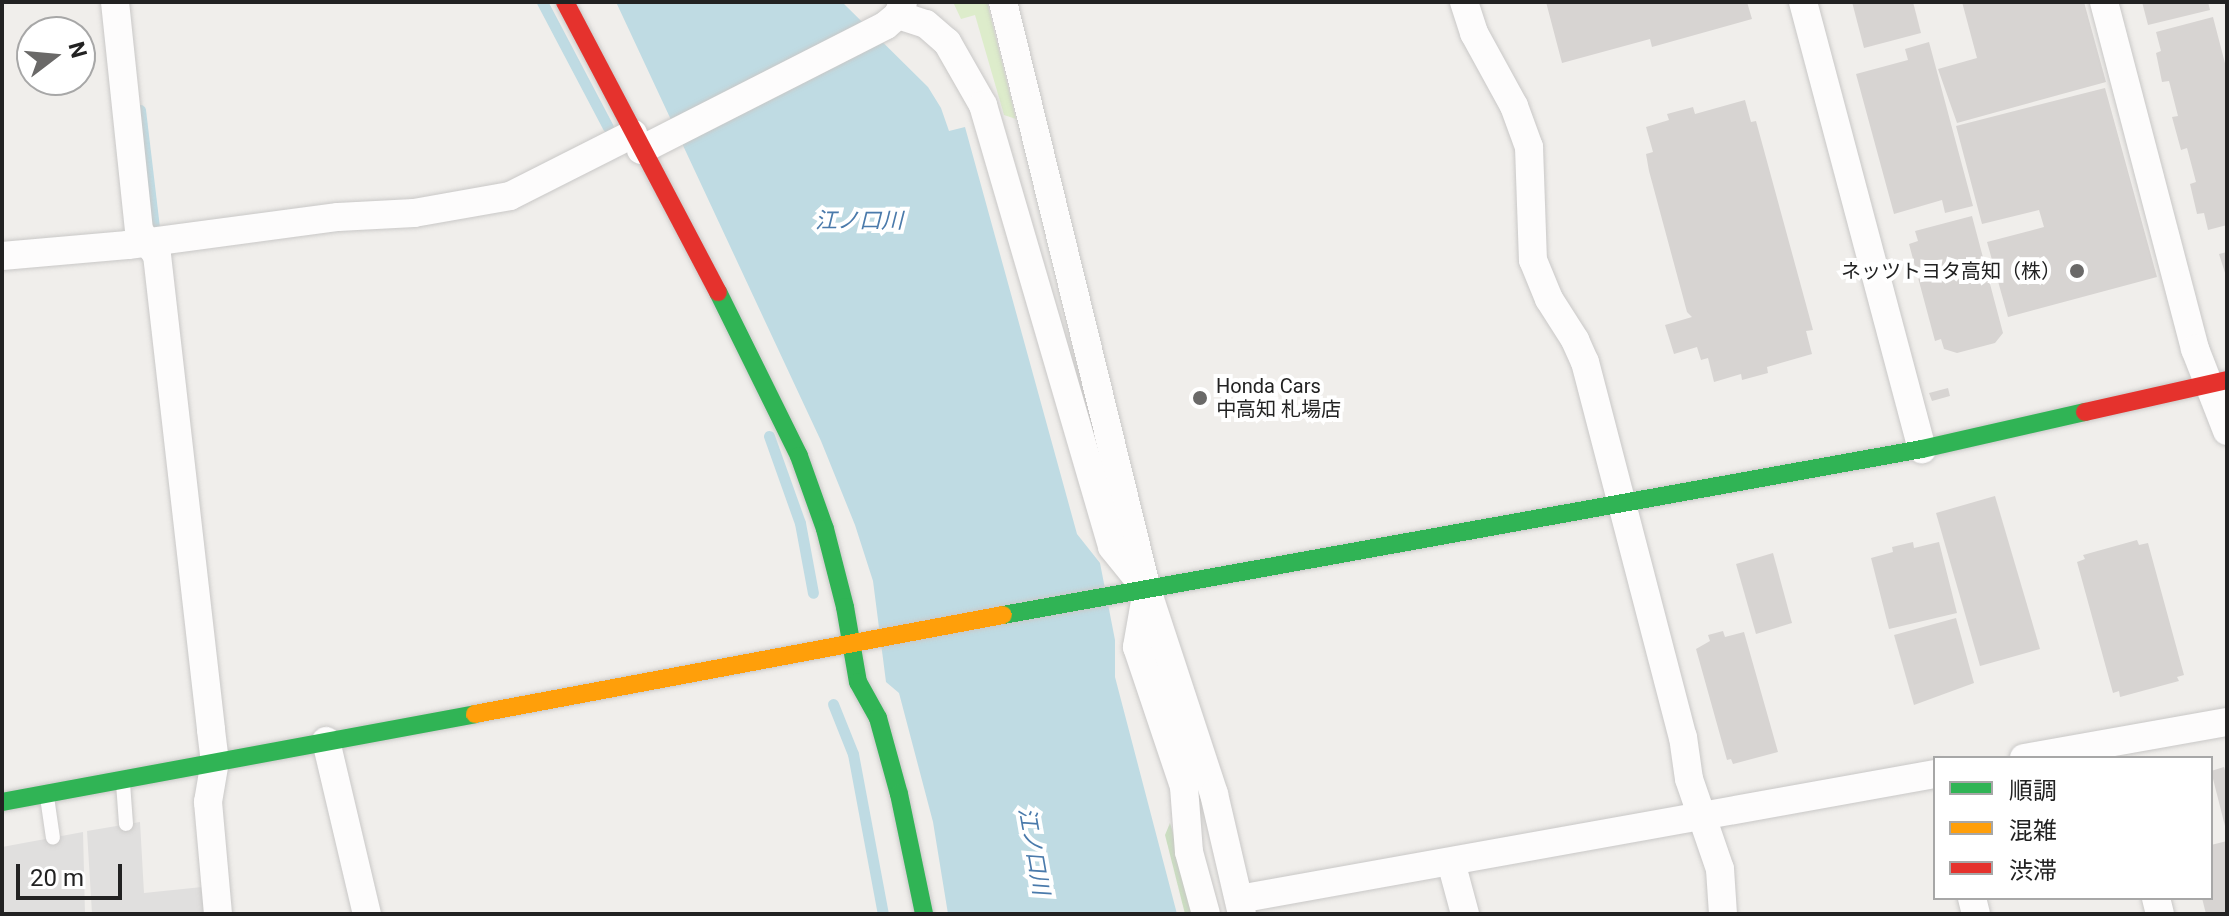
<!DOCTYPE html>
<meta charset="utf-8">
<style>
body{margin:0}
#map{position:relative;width:2229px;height:916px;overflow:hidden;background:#f0eeeb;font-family:Roboto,"Noto Sans JP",sans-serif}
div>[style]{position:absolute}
.grass>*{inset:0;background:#ddeccb}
.forest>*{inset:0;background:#cbdec1}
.parking>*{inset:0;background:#e0dfde}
.water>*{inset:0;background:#bfdbe3}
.stream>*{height:11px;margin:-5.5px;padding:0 5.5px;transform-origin:5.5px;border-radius:5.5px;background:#bfdbe3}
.building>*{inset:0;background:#d7d4d2}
.roads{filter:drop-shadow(0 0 2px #c9c8c7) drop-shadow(0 0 2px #c9c8c7)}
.lane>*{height:14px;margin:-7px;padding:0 7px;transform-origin:7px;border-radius:7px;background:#fdfcfc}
.street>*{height:28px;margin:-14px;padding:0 14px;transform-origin:14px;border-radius:14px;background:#fdfcfc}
.fast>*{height:18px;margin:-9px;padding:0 9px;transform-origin:9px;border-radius:9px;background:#30b455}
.slow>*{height:18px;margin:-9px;padding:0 9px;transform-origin:9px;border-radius:9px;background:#ff9f0a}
.jam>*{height:18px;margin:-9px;padding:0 9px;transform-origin:9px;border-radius:9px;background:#e5322d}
.dots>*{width:22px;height:22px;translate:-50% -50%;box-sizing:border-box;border:4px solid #fff;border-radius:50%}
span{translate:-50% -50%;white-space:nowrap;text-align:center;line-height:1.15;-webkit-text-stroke:8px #fff;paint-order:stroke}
.poi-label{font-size:20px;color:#222}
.right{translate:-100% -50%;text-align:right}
.left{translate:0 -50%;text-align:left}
.water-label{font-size:22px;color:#4a7aab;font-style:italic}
.frame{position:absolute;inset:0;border:4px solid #222;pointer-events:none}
.legend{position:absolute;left:1933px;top:756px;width:280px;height:144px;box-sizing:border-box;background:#fff;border:2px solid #a7a7a7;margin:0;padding:10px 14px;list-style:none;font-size:24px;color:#222}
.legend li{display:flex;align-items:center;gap:16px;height:40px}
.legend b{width:40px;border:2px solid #a7a7a7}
.north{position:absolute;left:16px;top:16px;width:80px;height:80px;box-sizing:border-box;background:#fff;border:2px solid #a7a7a7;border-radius:50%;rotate:74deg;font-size:22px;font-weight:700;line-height:32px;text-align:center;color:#222}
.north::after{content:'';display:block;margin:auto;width:28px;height:36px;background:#6a6968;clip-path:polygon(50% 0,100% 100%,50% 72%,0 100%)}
.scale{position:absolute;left:16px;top:864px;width:106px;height:36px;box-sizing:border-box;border:4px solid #222;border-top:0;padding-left:10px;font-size:24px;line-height:28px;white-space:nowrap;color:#222;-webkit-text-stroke:6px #fff;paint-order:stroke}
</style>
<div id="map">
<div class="grass">
<i style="clip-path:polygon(953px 2px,987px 2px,1016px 119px,1004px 115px,975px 15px,961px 19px)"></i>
</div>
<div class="forest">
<i style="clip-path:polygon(1170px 823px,1192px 894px,1198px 914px,1185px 914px,1165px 835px)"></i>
</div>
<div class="parking">
<i style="clip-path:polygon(140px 822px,144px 893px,212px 886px,215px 914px,92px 914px,87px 831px)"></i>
<i style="clip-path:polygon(83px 832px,85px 914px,2px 914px,2px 847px)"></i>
</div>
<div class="water">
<i style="clip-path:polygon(616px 2px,842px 2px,928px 87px,941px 108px,949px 131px,965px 127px,1077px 534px,1100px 563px,1115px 640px,1115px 677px,1177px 914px,948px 914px,933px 822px,899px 693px,886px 682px,873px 581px,855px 525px,821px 441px)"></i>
</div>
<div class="stream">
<i style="left:542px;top:2px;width:141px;rotate:62.2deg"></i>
<i style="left:140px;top:110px;width:119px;rotate:83.2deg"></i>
<i style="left:769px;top:436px;width:92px;rotate:70.4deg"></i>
<i style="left:800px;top:523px;width:71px;rotate:79.5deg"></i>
<i style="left:833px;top:704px;width:54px;rotate:68.2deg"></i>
<i style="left:853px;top:754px;width:163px;rotate:79.4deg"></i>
</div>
<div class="building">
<i style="clip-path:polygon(1546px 2px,1747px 2px,1752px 19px,1652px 47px,1650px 39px,1562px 63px)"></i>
<i style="clip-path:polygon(1852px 2px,1913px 2px,1921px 33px,1864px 48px)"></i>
<i style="clip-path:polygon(1962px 2px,2084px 2px,2106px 82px,1957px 123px,1938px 69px,1977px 58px)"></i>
<i style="clip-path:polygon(2142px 2px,2208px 2px,2210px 10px,2148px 25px)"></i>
<i style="clip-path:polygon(2213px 17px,2227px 71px,2227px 225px,2208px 230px,2204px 213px,2197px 214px,2190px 184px,2196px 182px,2187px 148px,2181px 150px,2172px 117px,2178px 116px,2169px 81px,2162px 82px,2156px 53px,2161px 51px,2156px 32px)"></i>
<i style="clip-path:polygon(1929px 42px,1973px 206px,1945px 213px,1942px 200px,1894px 214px,1856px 74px,1908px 60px,1905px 49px)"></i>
<i style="clip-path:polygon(2105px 88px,2157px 277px,2008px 317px,1987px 242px,2044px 227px,2039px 210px,1982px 224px,1956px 126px)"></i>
<i style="clip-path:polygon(1745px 100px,1751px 122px,1756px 121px,1813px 330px,1806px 331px,1812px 354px,1767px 367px,1768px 373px,1742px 380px,1741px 374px,1714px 382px,1708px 358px,1701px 360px,1697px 347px,1674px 354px,1665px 325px,1692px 317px,1687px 312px,1649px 171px,1646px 154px,1653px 152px,1646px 127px,1669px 120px,1667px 114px,1693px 107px,1695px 114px)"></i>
<i style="clip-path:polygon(1972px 216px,2003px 333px,1995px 343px,1957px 353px,1944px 349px,1941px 339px,1935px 341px,1909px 244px,1918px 241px,1915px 231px)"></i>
<i style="clip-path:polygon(2227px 252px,2227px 279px,2219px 254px)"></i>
<i style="clip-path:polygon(1948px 388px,1950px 396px,1932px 401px,1929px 393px)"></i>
<i style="clip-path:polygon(1995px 496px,2040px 649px,1980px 666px,1936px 513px)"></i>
<i style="clip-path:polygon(2137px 540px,2139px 545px,2148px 543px,2184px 675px,2177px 677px,2179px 681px,2120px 697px,2119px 691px,2113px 693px,2077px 562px,2085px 559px,2083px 555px)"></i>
<i style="clip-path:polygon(1913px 542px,1914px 548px,1939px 542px,1957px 613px,1889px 629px,1871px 558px,1893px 552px,1892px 547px)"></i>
<i style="clip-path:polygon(1773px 553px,1792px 623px,1756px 634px,1736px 564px)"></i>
<i style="clip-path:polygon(1956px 618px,1974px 683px,1914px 705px,1894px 635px)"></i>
<i style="clip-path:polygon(1723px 631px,1725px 637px,1744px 632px,1778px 752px,1733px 764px,1731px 759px,1727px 760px,1696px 649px,1710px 641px,1708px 635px)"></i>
<i style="clip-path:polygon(2224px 767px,2227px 777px,2226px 830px,2211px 771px)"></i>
<i style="clip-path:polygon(2227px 841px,2227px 914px,2206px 914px,2202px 898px,2211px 898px,2211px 845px)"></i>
</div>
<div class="roads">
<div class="lane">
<i style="left:123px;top:783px;width:41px;rotate:85.8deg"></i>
<i style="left:47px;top:797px;width:41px;rotate:81.7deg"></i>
</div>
<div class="street">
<i style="left:115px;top:2px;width:230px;rotate:84deg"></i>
<i style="left:139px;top:231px;width:30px;rotate:53deg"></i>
<i style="left:157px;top:255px;width:478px;rotate:83.5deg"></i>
<i style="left:211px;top:730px;width:31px;rotate:83deg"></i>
<i style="left:215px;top:761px;width:42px;rotate:99.7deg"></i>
<i style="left:208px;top:802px;width:112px;rotate:84.9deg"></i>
<i style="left:1003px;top:2px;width:605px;rotate:76.24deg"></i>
<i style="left:1147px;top:590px;width:215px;rotate:71.8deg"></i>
<i style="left:1214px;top:794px;width:123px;rotate:76.9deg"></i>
<i style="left:1464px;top:2px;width:33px;rotate:72deg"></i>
<i style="left:1474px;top:33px;width:83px;rotate:61.3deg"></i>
<i style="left:1514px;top:106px;width:44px;rotate:69.9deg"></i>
<i style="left:1529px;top:147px;width:113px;rotate:88deg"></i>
<i style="left:1533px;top:260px;width:42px;rotate:67.7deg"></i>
<i style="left:1549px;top:299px;width:49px;rotate:57.6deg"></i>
<i style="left:1575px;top:340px;width:24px;rotate:66deg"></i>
<i style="left:1585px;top:362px;width:388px;rotate:75.4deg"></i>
<i style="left:1683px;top:737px;width:42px;rotate:81.9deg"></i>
<i style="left:1689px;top:779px;width:95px;rotate:71deg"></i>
<i style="left:1720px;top:869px;width:45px;rotate:86.2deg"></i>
<i style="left:1803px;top:2px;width:463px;rotate:75.1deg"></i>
<i style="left:2104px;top:2px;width:359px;rotate:75.3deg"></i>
<i style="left:2195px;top:349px;width:88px;rotate:68.7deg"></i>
<i style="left:898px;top:15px;width:29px;rotate:18deg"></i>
<i style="left:926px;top:24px;width:28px;rotate:41deg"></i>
<i style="left:947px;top:42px;width:73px;rotate:60.3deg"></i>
<i style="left:983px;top:105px;width:460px;rotate:73.7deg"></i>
<i style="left:1112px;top:547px;width:55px;rotate:50.9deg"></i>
<i style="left:1147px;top:590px;width:58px;rotate:100deg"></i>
<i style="left:1137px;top:647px;width:148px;rotate:71.4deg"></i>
<i style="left:1184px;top:787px;width:65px;rotate:85.6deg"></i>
<i style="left:1189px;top:852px;width:64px;rotate:74.7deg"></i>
<i style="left:641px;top:150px;width:275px;rotate:-27deg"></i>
<i style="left:886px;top:25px;width:16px;rotate:-40deg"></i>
<i style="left:898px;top:15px;width:14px;rotate:-69deg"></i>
<i style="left:2px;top:256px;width:126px;rotate:-5deg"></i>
<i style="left:128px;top:245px;width:212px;rotate:-7.6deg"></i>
<i style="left:338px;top:217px;width:76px;rotate:-3deg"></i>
<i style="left:414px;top:213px;width:97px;rotate:-10deg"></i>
<i style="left:510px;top:196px;width:138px;rotate:-26.8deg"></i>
<i style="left:326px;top:741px;width:178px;rotate:76.7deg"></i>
<i style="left:2024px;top:758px;width:206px;rotate:-10.1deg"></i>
<i style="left:1451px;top:862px;width:54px;rotate:74.9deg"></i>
<i style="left:1972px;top:898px;width:16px;rotate:76deg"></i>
<i style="left:2156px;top:898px;width:16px;rotate:76deg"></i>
<i style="left:1239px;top:899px;width:707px;rotate:-10.18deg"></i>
</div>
<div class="fast">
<i style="left:718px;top:292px;width:183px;rotate:63.7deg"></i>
<i style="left:799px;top:456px;width:77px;rotate:70.4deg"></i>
<i style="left:825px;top:529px;width:81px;rotate:75.6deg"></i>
<i style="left:845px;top:607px;width:76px;rotate:80.2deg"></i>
<i style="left:858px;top:682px;width:41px;rotate:60.9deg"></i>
<i style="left:878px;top:718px;width:79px;rotate:74.6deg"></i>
<i style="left:899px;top:794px;width:123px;rotate:78.2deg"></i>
<i style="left:1003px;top:615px;width:934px;rotate:-10.24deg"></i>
<i style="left:1922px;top:449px;width:167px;rotate:-12.8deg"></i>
<i style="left:2px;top:802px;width:481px;rotate:-10.5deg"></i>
</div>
<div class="slow">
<i style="left:475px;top:714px;width:537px;rotate:-10.62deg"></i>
</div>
<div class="jam">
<i style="left:565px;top:2px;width:328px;rotate:62.2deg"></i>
<i style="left:2085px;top:412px;width:146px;rotate:-12.7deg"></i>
</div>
</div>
<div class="dots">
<i style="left:2077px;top:271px;background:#6a6968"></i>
<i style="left:1200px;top:398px;background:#6a6968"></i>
</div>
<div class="poi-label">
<span class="right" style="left:2061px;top:271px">ネッツトヨタ高知（株）</span>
<span class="left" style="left:1216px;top:398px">Honda Cars<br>中高知 札場店</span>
</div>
<div class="water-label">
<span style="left:859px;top:221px">江ノ口川</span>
<span style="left:1034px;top:851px;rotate:80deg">江ノ口川</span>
</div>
<div class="frame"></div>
<ul class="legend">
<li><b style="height:10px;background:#30b455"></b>順調</li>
<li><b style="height:10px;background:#ff9f0a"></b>混雑</li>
<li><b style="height:10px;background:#e5322d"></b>渋滞</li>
</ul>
<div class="north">N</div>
<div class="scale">20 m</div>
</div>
